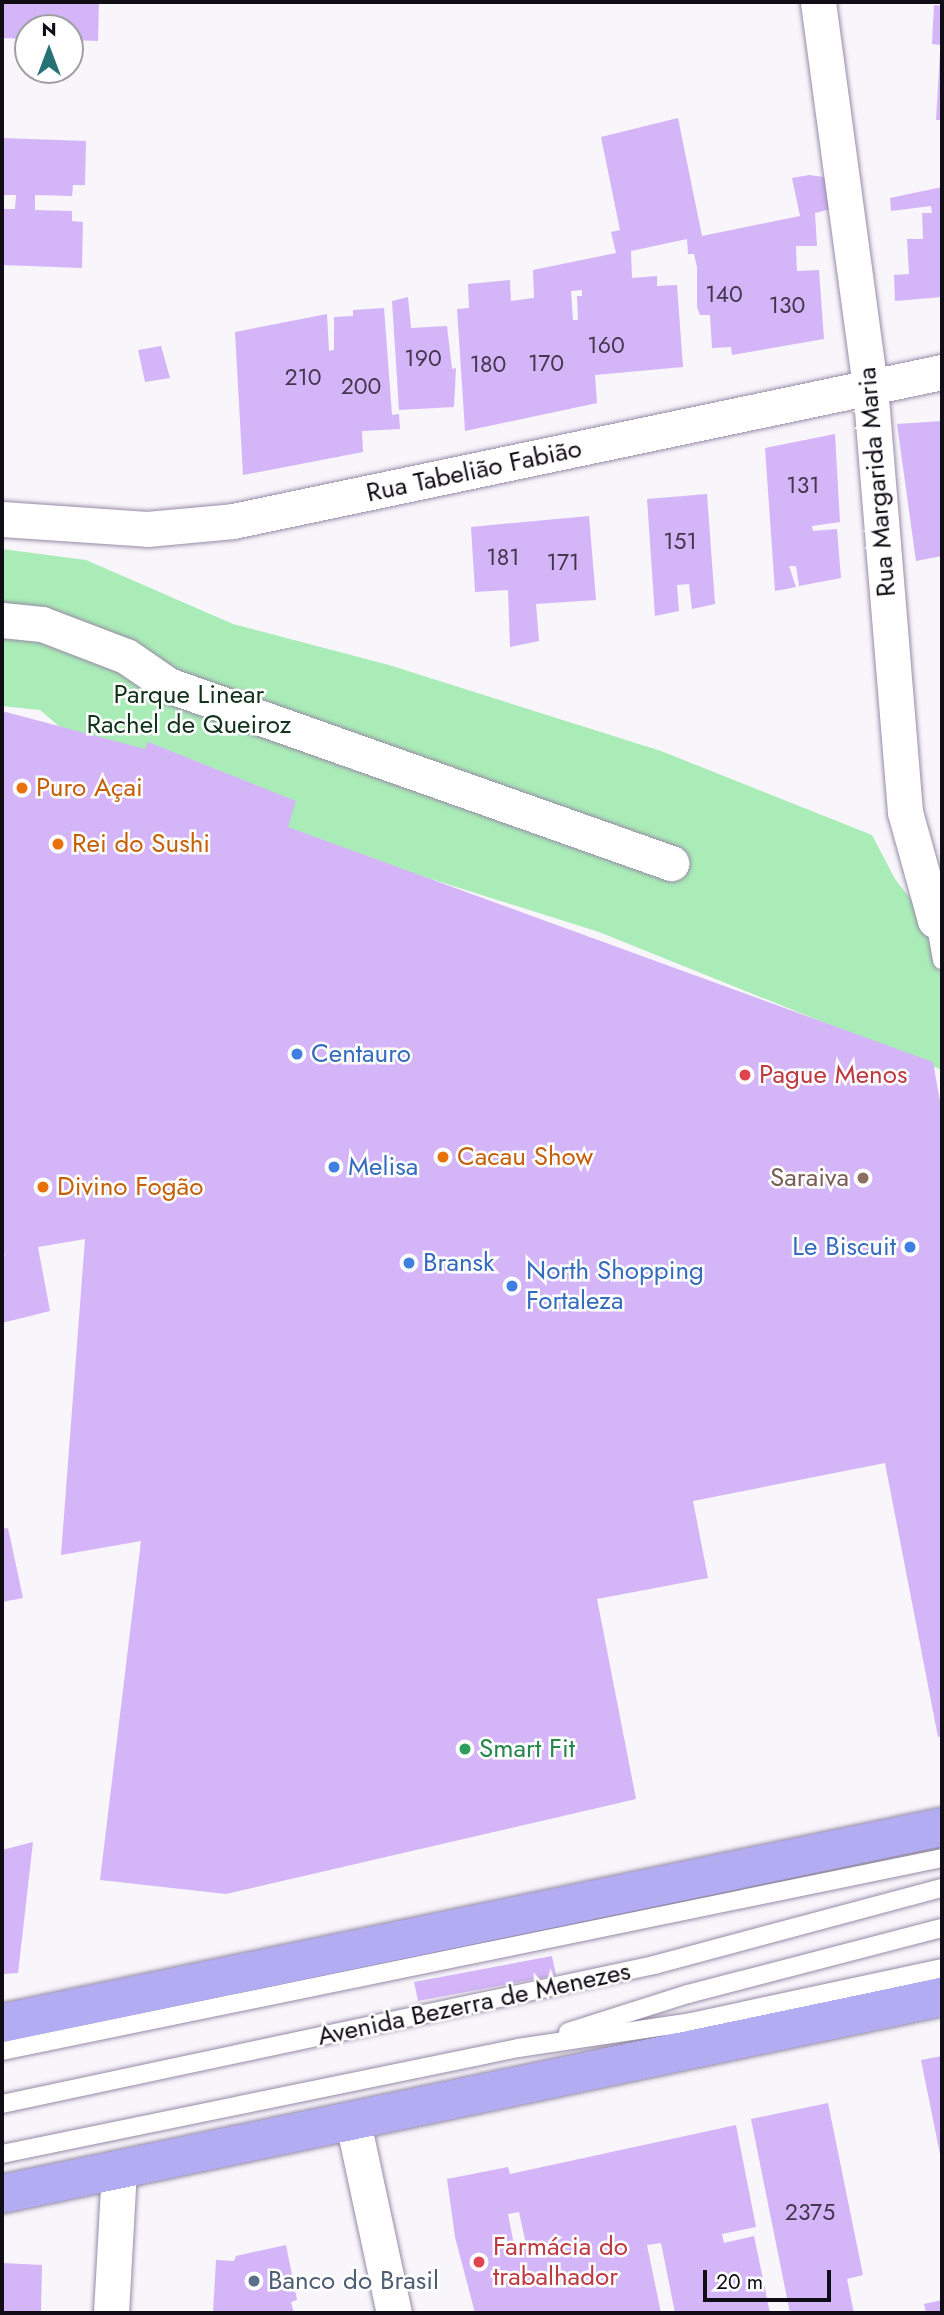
<!DOCTYPE html>
<meta charset="utf-8">
<style>
body{margin:0}
#map{position:relative;width:944px;height:2315px;overflow:hidden;background:#f8f5fb;font-family:Jost,sans-serif}
div>[style]{position:absolute}
.green>*{inset:0;background:#aaecb7}
.building>*{inset:0;background:#d4b6f8}
.roads{filter:drop-shadow(0 0 2px #978ba6) drop-shadow(0 0 2px #978ba6)}
.lane>*{height:18px;margin:-9px;padding:0 9px;transform-origin:9px;border-radius:9px;background:#fff}
.street>*{height:35px;margin:-17.5px;padding:0 17.5px;transform-origin:17.5px;border-radius:17.5px;background:#fff}
.primary>*{height:38px;margin:-19px;padding:0 19px;transform-origin:19px;border-radius:19px;background:#b2acf2}
.dots>*{width:19px;height:19px;translate:-50% -50%;box-sizing:border-box;border:4px solid #fff;border-radius:50%}
span{translate:-50% -50%;white-space:nowrap;text-align:center;line-height:1.15;-webkit-text-stroke:5px #fff;paint-order:stroke}
.number-label{font-size:23px;color:#42374e}
.number-label span{-webkit-text-stroke-width:0}
.street-label{font-size:26px;color:#110d16}
.park-label{font-size:26px;color:#11331a}
.food-label{font-size:26px;color:#c56008}
.left{translate:0 -50%;text-align:left}
.shop-label{font-size:26px;color:#366cbe}
.right{translate:-100% -50%;text-align:right}
.health-label{font-size:26px;color:#be3a42}
.education-label{font-size:26px;color:#785e54}
.leisure-label{font-size:26px;color:#27864d}
.service-label{font-size:26px;color:#4e5e75}
.frame{position:absolute;inset:0;border:4px solid #110d16;pointer-events:none}
.north{position:absolute;left:14px;top:14px;width:70px;height:70px;box-sizing:border-box;background:#fff;border:2px solid #a09ea2;border-radius:50%;rotate:0deg;font-size:19px;font-weight:700;line-height:28px;text-align:center;color:#110d16}
.north::after{content:'';display:block;margin:auto;width:24px;height:32px;background:#277274;clip-path:polygon(50% 0,100% 100%,50% 72%,0 100%)}
.scale{position:absolute;left:703px;top:2270px;width:128px;height:32px;box-sizing:border-box;border:4px solid #110d16;border-top:0;padding-left:9px;font-size:21px;line-height:24px;white-space:nowrap;color:#110d16;-webkit-text-stroke:5px #fff;paint-order:stroke}
</style>
<div id="map">
<div class="green">
<i style="clip-path:polygon(2px 549px,86px 560px,233px 624px,389px 665px,661px 751px,872px 835px,895px 879px,942px 939px,942px 1070px,599px 932px,336px 849px,143px 798px,40px 710px,2px 706px)"></i>
</div>
<div class="building">
<i style="clip-path:polygon(2px 2px,99px 2px,98px 41px,70px 40px,70px 28px,28px 28px,28px 39px,2px 38px)"></i>
<i style="clip-path:polygon(934px 5px,942px 6px,942px 45px,932px 44px)"></i>
<i style="clip-path:polygon(940px 52px,942px 52px,942px 120px,936px 120px)"></i>
<i style="clip-path:polygon(evenodd,678px 118px,702px 236px,800px 216px,792px 178px,809px 175px,831px 178px,835px 208px,815px 213px,817px 246px,796px 246px,797px 271px,819px 270px,824px 339px,732px 355px,731px 347px,712px 348px,710px 315px,700px 315px,697px 307px,697px 267px,694px 254px,688px 254px,687px 239px,631px 251px,632px 278px,657px 276px,657px 286px,677px 285px,683px 367px,595px 375px,597px 403px,465px 431px,457px 309px,469px 308px,468px 284px,510px 280px,511px 301px,534px 298px,533px 270px,616px 253px,611px 232px,620px 230px,601px 137px,678px 118px,582px 290px,582px 296px,577px 296px,578px 320px,573px 320px,571px 291px,582px 290px)"></i>
<i style="clip-path:polygon(2px 138px,86px 141px,85px 185px,73px 185px,72px 196px,35px 195px,35px 210px,72px 211px,72px 221px,83px 222px,82px 268px,2px 265px,2px 209px,15px 209px,16px 195px,2px 195px)"></i>
<i style="clip-path:polygon(942px 187px,942px 297px,895px 301px,894px 275px,909px 274px,907px 239px,923px 239px,922px 213px,932px 213px,931px 206px,891px 211px,890px 198px)"></i>
<i style="clip-path:polygon(408px 297px,411px 328px,447px 326px,452px 369px,456px 368px,454px 407px,399px 410px,392px 301px)"></i>
<i style="clip-path:polygon(384px 308px,392px 415px,399px 414px,400px 429px,362px 431px,363px 452px,243px 475px,235px 332px,327px 314px,329px 351px,334px 350px,334px 317px,353px 316px,353px 310px)"></i>
<i style="clip-path:polygon(161px 346px,170px 378px,145px 382px,138px 350px)"></i>
<i style="clip-path:polygon(942px 421px,942px 556px,916px 561px,897px 424px)"></i>
<i style="clip-path:polygon(835px 434px,840px 522px,812px 526px,813px 531px,837px 529px,841px 578px,799px 586px,796px 566px,789px 566px,796px 587px,775px 591px,765px 448px)"></i>
<i style="clip-path:polygon(707px 494px,715px 604px,692px 609px,689px 584px,677px 585px,679px 611px,655px 616px,647px 499px)"></i>
<i style="clip-path:polygon(589px 516px,596px 600px,536px 604px,539px 641px,510px 647px,508px 590px,475px 592px,471px 527px)"></i>
<i style="clip-path:polygon(2px 711px,145px 749px,148px 742px,296px 801px,288px 827px,933px 1062px,942px 1113px,942px 1736px,938px 1737px,885px 1463px,693px 1501px,708px 1578px,597px 1599px,636px 1799px,226px 1894px,100px 1880px,141px 1541px,61px 1555px,85px 1239px,38px 1247px,50px 1311px,2px 1323px,2px 1256px,6px 1255px,2px 1253px)"></i>
<i style="clip-path:polygon(8px 1528px,23px 1598px,2px 1602px,2px 1529px)"></i>
<i style="clip-path:polygon(33px 1842px,18px 1973px,2px 1974px,2px 1850px)"></i>
<i style="clip-path:polygon(552px 1956px,556px 1975px,418px 2001px,414px 1982px)"></i>
<i style="clip-path:polygon(942px 2056px,942px 2159px,941px 2159px,921px 2060px)"></i>
<i style="clip-path:polygon(828px 2103px,863px 2275px,847px 2279px,854px 2313px,790px 2313px,751px 2119px)"></i>
<i style="clip-path:polygon(evenodd,736px 2125px,756px 2227px,722px 2234px,724px 2243px,754px 2236px,770px 2313px,675px 2313px,661px 2243px,647px 2245px,661px 2313px,475px 2313px,455px 2237px,447px 2179px,508px 2167px,510px 2174px,736px 2125px,519px 2212px,526px 2244px,514px 2245px,508px 2214px,519px 2212px)"></i>
<i style="clip-path:polygon(286px 2245px,297px 2300px,291px 2302px,294px 2313px,213px 2313px,216px 2260px,234px 2261px,236px 2256px)"></i>
<i style="clip-path:polygon(2px 2263px,42px 2265px,41px 2313px,2px 2313px)"></i>
<i style="clip-path:polygon(942px 2300px,942px 2313px,926px 2313px,924px 2304px)"></i>
</div>
<div class="roads">
<div class="lane">
<i style="left:935px;top:920px;width:41px;rotate:80.1deg"></i>
<i style="left:568px;top:2032px;width:126px;rotate:-17.6deg"></i>
<i style="left:688px;top:1994px;width:262px;rotate:-14.6deg"></i>
<i style="left:2px;top:2051px;width:960px;rotate:-11.6deg"></i>
<i style="left:2px;top:2104px;width:667px;rotate:-12.03deg"></i>
<i style="left:654px;top:1965px;width:298px;rotate:-15deg"></i>
<i style="left:2px;top:2154px;width:527px;rotate:-11.61deg"></i>
<i style="left:518px;top:2048px;width:175px;rotate:-8.5deg"></i>
<i style="left:691px;top:2022px;width:257px;rotate:-12.1deg"></i>
</div>
<div class="street">
<i style="left:818px;top:2px;width:388px;rotate:82.3deg"></i>
<i style="left:870px;top:386px;width:427px;rotate:85.3deg"></i>
<i style="left:905px;top:812px;width:112px;rotate:74.5deg"></i>
<i style="left:935px;top:920px;width:7px"></i>
<i style="left:2px;top:519px;width:145px;rotate:3.9deg"></i>
<i style="left:147px;top:529px;width:86px;rotate:-5.3deg"></i>
<i style="left:233px;top:521px;width:724px;rotate:-11.87deg"></i>
<i style="left:2px;top:620px;width:40px;rotate:5.7deg"></i>
<i style="left:42px;top:624px;width:90px;rotate:20.9deg"></i>
<i style="left:126px;top:656px;width:51px;rotate:34.6deg"></i>
<i style="left:168px;top:685px;width:534px;rotate:19.49deg"></i>
<i style="left:353px;top:2122px;width:195px;rotate:77.9deg"></i>
<i style="left:111px;top:2313px;width:144px;rotate:-86.8deg"></i>
</div>
<div class="primary">
<i style="left:2px;top:2023px;width:960px;rotate:-11.78deg"></i>
<i style="left:2px;top:2194px;width:960px;rotate:-11.84deg"></i>
</div>
</div>
<div class="dots">
<i style="left:22px;top:788px;background:#e8710a"></i>
<i style="left:58px;top:844px;background:#e8710a"></i>
<i style="left:297px;top:1054px;background:#3f7fe0"></i>
<i style="left:745px;top:1075px;background:#e0444e"></i>
<i style="left:443px;top:1157px;background:#e8710a"></i>
<i style="left:334px;top:1167px;background:#3f7fe0"></i>
<i style="left:863px;top:1178px;background:#8d6e63"></i>
<i style="left:43px;top:1187px;background:#e8710a"></i>
<i style="left:910px;top:1247px;background:#3f7fe0"></i>
<i style="left:409px;top:1263px;background:#3f7fe0"></i>
<i style="left:512px;top:1286px;background:#3f7fe0"></i>
<i style="left:465px;top:1749px;background:#2e9e5b"></i>
<i style="left:479px;top:2262px;background:#e0444e"></i>
<i style="left:254px;top:2281px;background:#5c6f8a"></i>
</div>
<div class="number-label">
<span style="left:724px;top:294px">140</span>
<span style="left:787px;top:305px">130</span>
<span style="left:606px;top:345px">160</span>
<span style="left:423px;top:358px">190</span>
<span style="left:546px;top:363px">170</span>
<span style="left:488px;top:364px">180</span>
<span style="left:303px;top:377px">210</span>
<span style="left:361px;top:386px">200</span>
<span style="left:803px;top:485px">131</span>
<span style="left:680px;top:541px">151</span>
<span style="left:503px;top:557px">181</span>
<span style="left:563px;top:562px">171</span>
<span style="left:810px;top:2212px">2375</span>
</div>
<div class="street-label">
<span style="left:474px;top:471px;rotate:-12deg">Rua Tabelião Fabião</span>
<span style="left:877px;top:482px;rotate:-95deg">Rua Margarida Maria</span>
<span style="left:474px;top:2004px;rotate:-12deg">Avenida Bezerra de Menezes</span>
</div>
<div class="park-label">
<span style="left:189px;top:710px">Parque Linear<br>Rachel de Queiroz</span>
</div>
<div class="food-label">
<span class="left" style="left:36px;top:788px">Puro Açai</span>
<span class="left" style="left:72px;top:844px">Rei do Sushi</span>
<span class="left" style="left:457px;top:1157px">Cacau Show</span>
<span class="left" style="left:57px;top:1187px">Divino Fogão</span>
</div>
<div class="shop-label">
<span class="left" style="left:311px;top:1054px">Centauro</span>
<span class="left" style="left:348px;top:1167px">Melisa</span>
<span class="right" style="left:896px;top:1247px">Le Biscuit</span>
<span class="left" style="left:423px;top:1263px">Bransk</span>
<span class="left" style="left:526px;top:1286px">North Shopping<br>Fortaleza</span>
</div>
<div class="health-label">
<span class="left" style="left:759px;top:1075px">Pague Menos</span>
<span class="left" style="left:493px;top:2262px">Farmácia do<br>trabalhador</span>
</div>
<div class="education-label">
<span class="right" style="left:849px;top:1178px">Saraiva</span>
</div>
<div class="leisure-label">
<span class="left" style="left:479px;top:1749px">Smart Fit</span>
</div>
<div class="service-label">
<span class="left" style="left:268px;top:2281px">Banco do Brasil</span>
</div>
<div class="frame"></div>
<div class="north">N</div>
<div class="scale">20 m</div>
</div>
